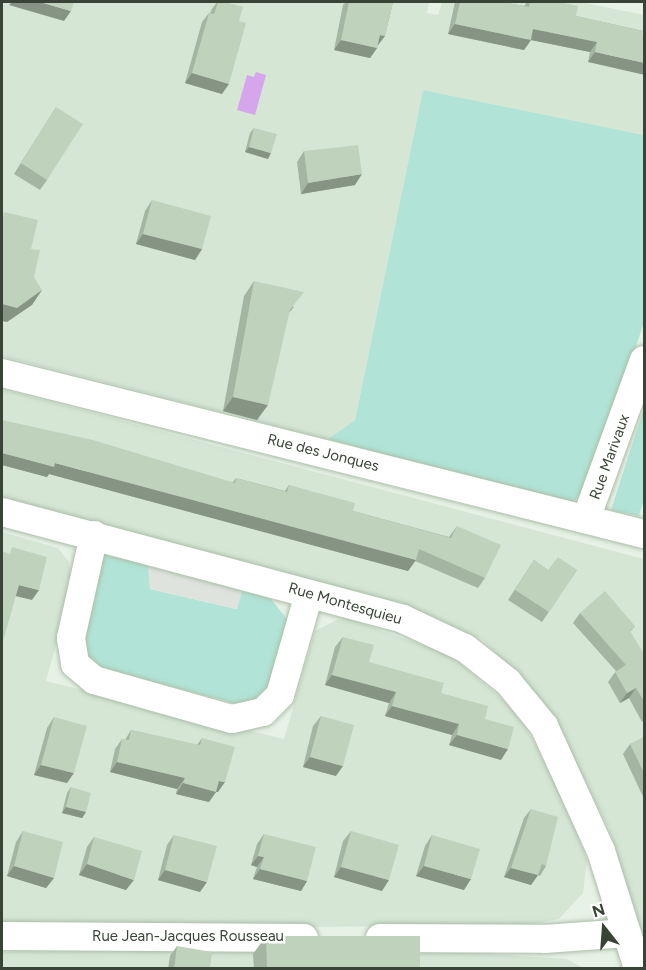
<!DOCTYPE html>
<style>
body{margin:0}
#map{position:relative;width:646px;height:970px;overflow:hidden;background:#e7f2e6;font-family:Figtree,sans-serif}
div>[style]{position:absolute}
.residential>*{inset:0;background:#d5e6d5}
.green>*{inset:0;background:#b1e4d6}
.parking>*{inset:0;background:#dfe3de}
.water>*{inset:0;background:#d6a6ec}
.roads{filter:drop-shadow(0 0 2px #abbda9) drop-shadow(0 0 2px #abbda9)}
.minor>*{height:28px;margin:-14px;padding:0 14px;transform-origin:14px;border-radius:14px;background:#fff}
.wall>*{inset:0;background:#a4b5a2}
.shaded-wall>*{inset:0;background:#869484}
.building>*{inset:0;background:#bfd3bc}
span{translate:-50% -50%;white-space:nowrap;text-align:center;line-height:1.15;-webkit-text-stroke:5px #fff;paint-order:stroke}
.street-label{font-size:15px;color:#384536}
.frame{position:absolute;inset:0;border:3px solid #384536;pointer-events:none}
.north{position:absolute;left:574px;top:898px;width:60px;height:60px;-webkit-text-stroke:4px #fff;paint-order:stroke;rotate:343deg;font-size:16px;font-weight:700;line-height:24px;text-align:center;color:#384536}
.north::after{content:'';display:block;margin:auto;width:21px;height:27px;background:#384536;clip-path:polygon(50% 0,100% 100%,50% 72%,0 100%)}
</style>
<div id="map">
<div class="residential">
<i style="clip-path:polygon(2px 2px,429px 2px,427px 13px,438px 15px,442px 2px,581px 2px,644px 15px,644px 135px,423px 90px,355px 420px,328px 439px,2px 356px)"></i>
<i style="clip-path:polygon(2px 389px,644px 559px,644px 941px,609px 828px,544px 702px,482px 639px,342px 590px,2px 501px)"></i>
<i style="clip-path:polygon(2px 532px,58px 548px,69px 562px,72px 587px,46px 681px,284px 739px,315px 631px,343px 617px,450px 655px,517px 712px,557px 784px,587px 859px,583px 893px,559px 919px,521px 926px,2px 928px)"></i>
<i style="clip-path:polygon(225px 948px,479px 953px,567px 959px,583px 968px,2px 968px,2px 952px)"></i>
</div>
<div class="green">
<i style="clip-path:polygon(423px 90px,644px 135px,644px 322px,589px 491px,566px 505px,328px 439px,355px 420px)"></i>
<i style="clip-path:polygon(644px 408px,644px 499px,639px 516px,611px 510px)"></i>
<i style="clip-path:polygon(103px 555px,148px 563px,150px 589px,236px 609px,242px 591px,271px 599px,290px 623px,271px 689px,245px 706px,99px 668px,80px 645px)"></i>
</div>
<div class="parking">
<i style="clip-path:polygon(148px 563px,242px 591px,237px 609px,150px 589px)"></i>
</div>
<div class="water">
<i style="clip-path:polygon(256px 72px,266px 75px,255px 115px,237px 110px,247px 75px,254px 77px)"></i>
</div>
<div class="roads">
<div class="minor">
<i style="left:2px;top:373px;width:662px;rotate:14.08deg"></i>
<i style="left:2px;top:512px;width:415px;rotate:14.9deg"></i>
<i style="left:403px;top:619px;width:68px;rotate:25.1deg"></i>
<i style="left:465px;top:648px;width:55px;rotate:38.3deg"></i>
<i style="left:508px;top:682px;width:57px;rotate:50.7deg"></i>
<i style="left:544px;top:726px;width:137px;rotate:65.5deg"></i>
<i style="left:601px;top:851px;width:123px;rotate:72.5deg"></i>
<i style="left:586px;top:519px;width:169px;rotate:-70deg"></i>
<i style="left:94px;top:535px;width:106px;rotate:102.6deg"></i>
<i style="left:71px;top:638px;width:26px;rotate:81deg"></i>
<i style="left:75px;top:664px;width:25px;rotate:40deg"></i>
<i style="left:94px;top:680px;width:143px;rotate:15.8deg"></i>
<i style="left:232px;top:719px;width:32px;rotate:-13deg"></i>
<i style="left:263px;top:712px;width:24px;rotate:-45deg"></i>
<i style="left:280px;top:695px;width:105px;rotate:-74deg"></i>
<i style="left:2px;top:936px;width:302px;rotate:0.4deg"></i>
<i style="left:380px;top:938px;width:165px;rotate:0.3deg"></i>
<i style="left:545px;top:939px;width:82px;rotate:-4.2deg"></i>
</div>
</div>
<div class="wall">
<i style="clip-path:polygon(217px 2px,225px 2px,239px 21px,222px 94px,185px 83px,202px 22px,209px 13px,210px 13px,212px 9px)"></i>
<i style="clip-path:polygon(346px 2px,393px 2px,385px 36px,378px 45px,377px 48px,370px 58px,334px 50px,343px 5px)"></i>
<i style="clip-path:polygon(455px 2px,503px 2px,524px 6px,527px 2px,559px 2px,576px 16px,643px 31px,588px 62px,590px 52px,531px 40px,524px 50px,448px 34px)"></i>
<i style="clip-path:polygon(56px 107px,47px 180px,40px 190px,14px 174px)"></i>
<i style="clip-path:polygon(254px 128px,268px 159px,245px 152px,250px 133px)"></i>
<i style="clip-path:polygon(304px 151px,355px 185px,301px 194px,297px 162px)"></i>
<i style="clip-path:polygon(152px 200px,202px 249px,195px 260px,136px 244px,145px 211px)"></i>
<i style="clip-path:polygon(254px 281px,294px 307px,289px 313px,257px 420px,223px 411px,244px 296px)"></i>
<i style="clip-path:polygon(2px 465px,233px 482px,236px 478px,285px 491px,289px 485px,353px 511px,449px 537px,457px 526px,485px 578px,478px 588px,415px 561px,408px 571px,49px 474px,47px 477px)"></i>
<i style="clip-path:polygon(534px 560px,548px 570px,577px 570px,542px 622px,508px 600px)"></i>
<i style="clip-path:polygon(580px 613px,635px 626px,630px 632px,645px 656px,645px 720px,642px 722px,629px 698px,620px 703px,608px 682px,616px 671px,573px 623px)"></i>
<i style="clip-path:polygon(343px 637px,369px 662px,441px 693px,485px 719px,501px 760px,449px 745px,452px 735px,385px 716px,389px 703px,325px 685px,335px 647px)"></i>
<i style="clip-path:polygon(321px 716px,336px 776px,303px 767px,313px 726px)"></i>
<i style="clip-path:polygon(54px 717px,67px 783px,34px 775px,47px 728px)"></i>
<i style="clip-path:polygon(131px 730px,197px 745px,202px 738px,218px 792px,216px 792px,209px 802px,176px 794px,177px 789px,110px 772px,115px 749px,122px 739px,125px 740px)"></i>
<i style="clip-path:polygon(645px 737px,645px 801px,623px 754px,630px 744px)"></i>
<i style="clip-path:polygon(71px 787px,86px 812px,82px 818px,62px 813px,67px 793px)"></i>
<i style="clip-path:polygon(531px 809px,546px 866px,540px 876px,538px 875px,531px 885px,504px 877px,524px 818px)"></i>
<i style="clip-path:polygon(23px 831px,54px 878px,46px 888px,7px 876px,16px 842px)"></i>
<i style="clip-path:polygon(351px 831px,382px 891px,334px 877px,343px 841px)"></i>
<i style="clip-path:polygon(264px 834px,307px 881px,301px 891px,253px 879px,257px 867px,251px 865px,257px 844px)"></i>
<i style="clip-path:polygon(174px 835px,200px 892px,158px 880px,167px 845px)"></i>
<i style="clip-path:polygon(432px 835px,464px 890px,416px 876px,425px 846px)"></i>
<i style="clip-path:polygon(94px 837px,126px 890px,79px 875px,87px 847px)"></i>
<i style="clip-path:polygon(266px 936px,420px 969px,254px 969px,253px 954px)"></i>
<i style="clip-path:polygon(177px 946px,210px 969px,168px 969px,170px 956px)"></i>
</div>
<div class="shaded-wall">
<i style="clip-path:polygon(12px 2px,40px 2px,71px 11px,64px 21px,9px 5px)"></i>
<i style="clip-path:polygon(455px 24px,531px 40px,524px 50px,448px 34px)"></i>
<i style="clip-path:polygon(533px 29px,597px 42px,590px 52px,526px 39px)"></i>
<i style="clip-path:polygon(380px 35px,385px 36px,378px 45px,373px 44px)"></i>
<i style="clip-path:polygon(341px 40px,377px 48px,370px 58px,334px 50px)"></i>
<i style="clip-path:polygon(595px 52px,645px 63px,645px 75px,588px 62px)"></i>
<i style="clip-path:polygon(192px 73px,229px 84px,222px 94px,185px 83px)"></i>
<i style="clip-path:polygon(249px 147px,271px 153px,268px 159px,245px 152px)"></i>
<i style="clip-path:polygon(362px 174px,355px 185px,301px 194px,308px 183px)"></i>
<i style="clip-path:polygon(143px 234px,202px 249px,195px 260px,136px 244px)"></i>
<i style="clip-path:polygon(42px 290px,32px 305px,7px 322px,2px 321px,2px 304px)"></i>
<i style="clip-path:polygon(233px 397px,268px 405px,257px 420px,223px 411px)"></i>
<i style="clip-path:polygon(2px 453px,55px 463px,416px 560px,408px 571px,49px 474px,47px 477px,2px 465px)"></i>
<i style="clip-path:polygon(19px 585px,39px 590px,32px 600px,11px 595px)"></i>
<i style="clip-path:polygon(332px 675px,396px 692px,389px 703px,325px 685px)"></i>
<i style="clip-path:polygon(636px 688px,629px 698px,620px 703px,627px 693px)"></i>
<i style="clip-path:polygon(392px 706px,459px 724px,452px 735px,385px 716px)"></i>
<i style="clip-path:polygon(457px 735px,508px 749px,501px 760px,449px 745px)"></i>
<i style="clip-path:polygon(310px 757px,343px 766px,336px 776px,303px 767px)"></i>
<i style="clip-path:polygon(117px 762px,185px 778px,177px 789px,110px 772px)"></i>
<i style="clip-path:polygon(41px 765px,74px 773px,67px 783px,34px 775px)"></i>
<i style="clip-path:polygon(219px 781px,225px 782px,218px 792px,216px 792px,209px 802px,176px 794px,183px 783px)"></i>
<i style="clip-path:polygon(66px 807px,86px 812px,82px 818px,62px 813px)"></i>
<i style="clip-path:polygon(258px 856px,264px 857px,257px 867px,251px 865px)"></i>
<i style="clip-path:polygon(87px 864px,134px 880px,126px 890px,79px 875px)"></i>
<i style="clip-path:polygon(14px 866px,54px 878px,46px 888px,7px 876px)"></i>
<i style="clip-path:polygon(424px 866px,471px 879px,464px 890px,416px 876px)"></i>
<i style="clip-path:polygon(341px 867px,389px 880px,382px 891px,334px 877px)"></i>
<i style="clip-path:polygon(511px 868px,538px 875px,531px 885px,504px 877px)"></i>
<i style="clip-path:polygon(260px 869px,307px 881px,301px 891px,253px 879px)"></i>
<i style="clip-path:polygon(165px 870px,207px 882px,200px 892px,158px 880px)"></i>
</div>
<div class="building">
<i style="clip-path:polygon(40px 2px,74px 2px,71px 11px)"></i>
<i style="clip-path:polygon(218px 2px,225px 2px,243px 7px,239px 21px,246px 23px,229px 84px,192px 73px,209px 13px,214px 14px)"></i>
<i style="clip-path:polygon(349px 2px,393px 2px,385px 36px,380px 35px,377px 48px,341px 40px)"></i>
<i style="clip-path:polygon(460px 2px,503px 2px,529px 7px,530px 2px,559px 2px,578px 6px,576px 16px,643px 31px,642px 35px,645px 36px,645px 63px,595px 52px,597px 42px,533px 29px,531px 40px,455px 24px)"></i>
<i style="clip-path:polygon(56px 107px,83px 124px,47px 180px,21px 163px)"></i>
<i style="clip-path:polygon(254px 128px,277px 134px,271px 153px,249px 147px)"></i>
<i style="clip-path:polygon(358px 145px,362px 174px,308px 183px,304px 151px)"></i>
<i style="clip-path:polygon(152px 200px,211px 216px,202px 249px,143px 234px)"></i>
<i style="clip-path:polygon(4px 212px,38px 220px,31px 249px,40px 250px,34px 277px,42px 290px,17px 308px,2px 304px,2px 221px)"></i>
<i style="clip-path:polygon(254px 281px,304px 292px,290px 310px,268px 405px,233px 397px)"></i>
<i style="clip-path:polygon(2px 420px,93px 440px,235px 483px,236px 478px,287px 492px,289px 485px,355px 503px,353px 511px,451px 538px,457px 526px,501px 545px,485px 578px,419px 549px,416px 560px,55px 463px,54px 467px,2px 453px)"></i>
<i style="clip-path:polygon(12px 547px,47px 557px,39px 590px,19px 585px,2px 645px,2px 551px,10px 554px)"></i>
<i style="clip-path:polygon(558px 557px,577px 570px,549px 612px,515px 590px,534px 560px,548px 570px)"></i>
<i style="clip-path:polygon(605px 591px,635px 626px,630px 631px,645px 656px,645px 703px,636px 688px,627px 693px,615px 672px,626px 665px,580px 613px)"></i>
<i style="clip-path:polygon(343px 637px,374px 645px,369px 662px,444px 683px,441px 693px,488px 706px,485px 719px,514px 727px,508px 749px,457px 735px,459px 724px,392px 706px,396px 692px,332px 675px)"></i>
<i style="clip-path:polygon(321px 716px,354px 725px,343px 766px,310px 757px)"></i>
<i style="clip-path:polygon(54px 717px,87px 726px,74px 773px,41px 765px)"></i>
<i style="clip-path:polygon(131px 730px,200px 745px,202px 738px,235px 747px,225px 782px,219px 781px,216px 792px,183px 783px,185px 778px,117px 762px,122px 739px,129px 740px)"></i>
<i style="clip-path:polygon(645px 737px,645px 775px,630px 744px)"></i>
<i style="clip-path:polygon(71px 787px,91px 793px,86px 812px,66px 807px)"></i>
<i style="clip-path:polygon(531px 809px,558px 817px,546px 866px,542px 864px,538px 875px,511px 868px)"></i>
<i style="clip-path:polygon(23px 831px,63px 842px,54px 878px,14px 866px)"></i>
<i style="clip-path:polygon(351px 831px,399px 845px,389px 880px,341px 867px)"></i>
<i style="clip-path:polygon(264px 834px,316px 847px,307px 881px,260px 869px,264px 857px,258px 856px)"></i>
<i style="clip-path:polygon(174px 835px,217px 846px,207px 882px,165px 870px)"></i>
<i style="clip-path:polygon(432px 835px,480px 849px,471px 879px,424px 866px)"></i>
<i style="clip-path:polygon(94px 837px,142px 851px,134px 880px,87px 864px)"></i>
<i style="clip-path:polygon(266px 936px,420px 936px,420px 969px,267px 969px)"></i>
<i style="clip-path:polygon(177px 946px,212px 952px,210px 969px,174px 969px)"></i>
</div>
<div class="street-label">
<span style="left:323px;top:453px;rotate:14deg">Rue des Jonques</span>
<span style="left:610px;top:457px;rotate:-70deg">Rue Marivaux</span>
<span style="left:345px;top:604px;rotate:16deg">Rue Montesquieu</span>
<span style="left:188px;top:937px">Rue Jean-Jacques Rousseau</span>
</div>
<div class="frame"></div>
<div class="north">N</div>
</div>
